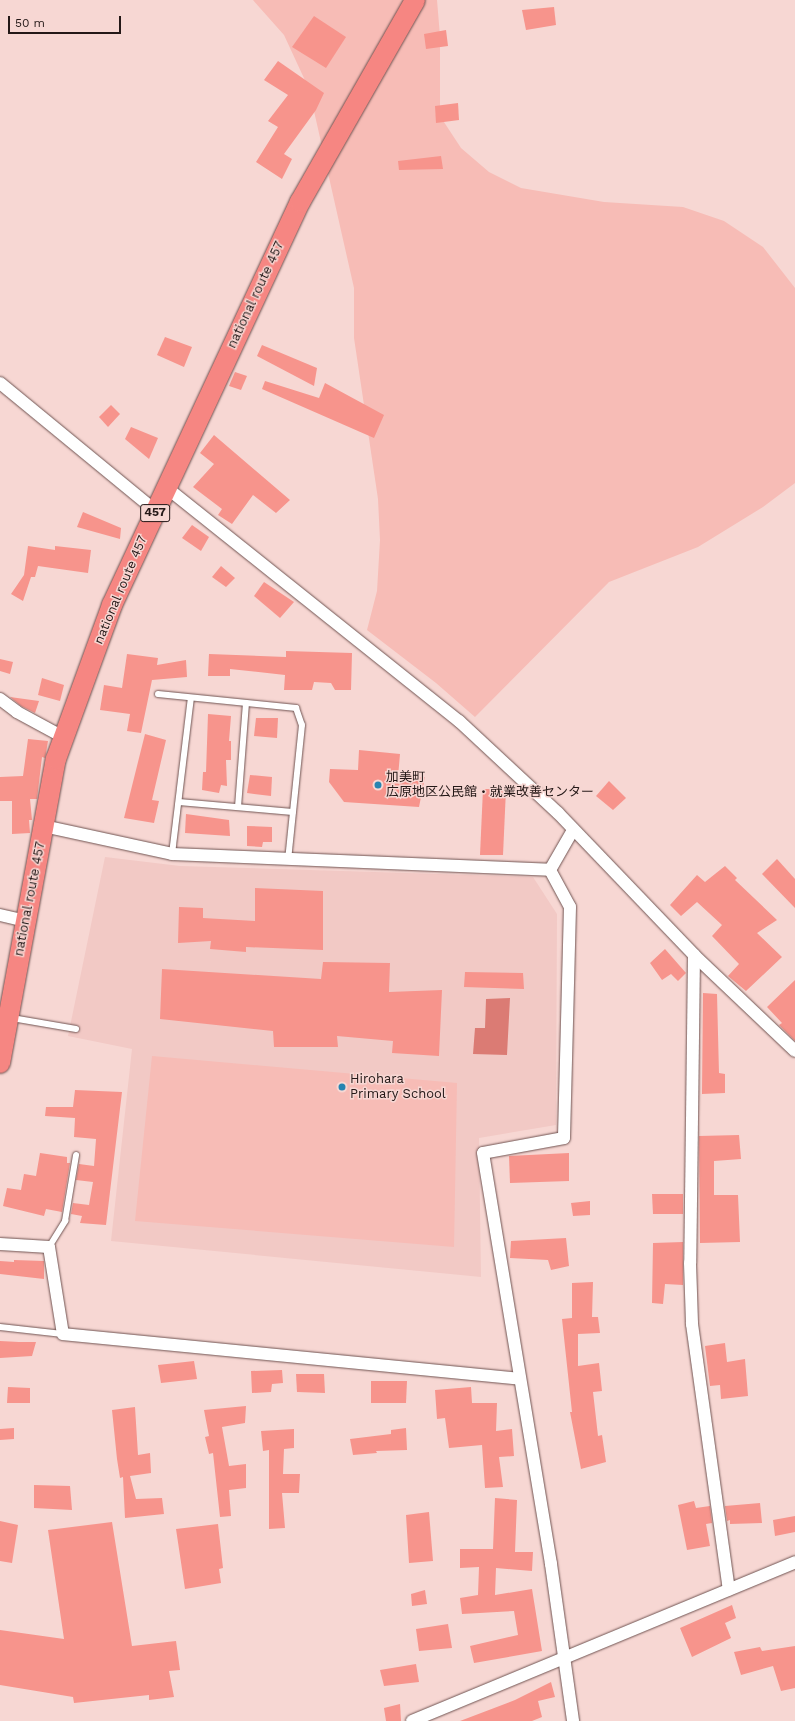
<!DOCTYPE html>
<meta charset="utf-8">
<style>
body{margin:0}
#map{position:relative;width:795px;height:1721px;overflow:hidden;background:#f7d7d3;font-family:"Work Sans","Noto Sans JP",sans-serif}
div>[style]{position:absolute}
.built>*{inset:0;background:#f2c9c5}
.green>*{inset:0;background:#f7bcb6}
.water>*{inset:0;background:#db7b74}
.building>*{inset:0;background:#f7948c}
.roads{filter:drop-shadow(0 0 1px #705452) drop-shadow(0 0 1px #705452)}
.service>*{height:6px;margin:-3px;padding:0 3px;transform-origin:3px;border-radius:3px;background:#fff}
.minor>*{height:12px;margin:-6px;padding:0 6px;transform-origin:6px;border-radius:6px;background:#fff}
.trunk>*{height:20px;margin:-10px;padding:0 10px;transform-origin:10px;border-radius:10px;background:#f68682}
.dots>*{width:11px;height:11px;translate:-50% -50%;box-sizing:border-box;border:2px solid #f7d7d3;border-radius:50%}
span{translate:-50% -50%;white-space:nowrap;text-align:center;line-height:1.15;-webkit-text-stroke:3px #f7d7d3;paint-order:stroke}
.shield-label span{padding:1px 3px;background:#f7d7d3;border:1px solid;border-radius:3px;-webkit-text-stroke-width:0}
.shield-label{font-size:12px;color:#241817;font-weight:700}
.street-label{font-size:13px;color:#241817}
.poi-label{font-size:13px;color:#241817}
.left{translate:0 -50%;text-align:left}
.scale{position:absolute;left:8px;top:16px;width:113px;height:18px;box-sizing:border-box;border:2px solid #241817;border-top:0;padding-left:5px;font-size:12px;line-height:14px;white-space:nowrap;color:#241817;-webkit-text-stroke:3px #f7d7d3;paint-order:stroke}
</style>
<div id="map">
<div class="built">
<i style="clip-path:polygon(105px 857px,180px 866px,533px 877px,557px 914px,556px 1125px,479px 1138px,481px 1277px,111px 1241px,132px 1049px,68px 1036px)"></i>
</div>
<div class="green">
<i style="clip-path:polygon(253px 0,437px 0,440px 36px,440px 116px,461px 148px,489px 172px,521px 188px,604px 202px,683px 207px,724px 221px,763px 247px,795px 288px,795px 483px,763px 507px,698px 547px,609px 582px,475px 717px,436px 683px,367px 630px,377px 591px,380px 540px,378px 499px,354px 338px,354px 288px,309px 89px,284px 35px)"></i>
<i style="clip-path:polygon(152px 1056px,457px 1083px,454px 1247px,135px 1221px)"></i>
</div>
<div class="water">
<i style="clip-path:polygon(510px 998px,507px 1055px,473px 1054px,475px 1028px,485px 1028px,486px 999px)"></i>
</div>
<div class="building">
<i style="clip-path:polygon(554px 7px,556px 25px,526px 30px,522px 10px)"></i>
<i style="clip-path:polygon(314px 16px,346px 37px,326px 68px,292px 47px)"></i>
<i style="clip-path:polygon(446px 30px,448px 46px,426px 49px,424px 34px)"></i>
<i style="clip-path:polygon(278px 61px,324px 93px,316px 110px,284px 154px,292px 159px,282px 179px,256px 162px,278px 127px,268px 121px,288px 95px,264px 80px)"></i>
<i style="clip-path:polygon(458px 103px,459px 120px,436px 123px,435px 106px)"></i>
<i style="clip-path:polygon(441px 156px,443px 169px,399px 170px,398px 161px)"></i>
<i style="clip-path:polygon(165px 337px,192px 347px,184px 367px,157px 355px)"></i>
<i style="clip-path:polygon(262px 345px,317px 368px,314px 386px,257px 356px)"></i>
<i style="clip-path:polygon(235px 372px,247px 376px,241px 390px,229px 386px)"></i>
<i style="clip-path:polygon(265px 381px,319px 398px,325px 383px,384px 415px,374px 438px,262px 389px)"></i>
<i style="clip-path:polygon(111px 405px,120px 414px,108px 427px,99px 417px)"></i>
<i style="clip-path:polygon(131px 427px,158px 438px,149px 459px,125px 439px)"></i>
<i style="clip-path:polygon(214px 435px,290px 500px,276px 513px,253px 495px,232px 524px,218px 515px,222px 509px,193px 487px,214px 464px,200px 453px)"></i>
<i style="clip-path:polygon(83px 512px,121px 528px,120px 539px,77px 527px)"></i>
<i style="clip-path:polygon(192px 525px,209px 537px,201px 551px,182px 538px)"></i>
<i style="clip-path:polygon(28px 546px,55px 550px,55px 546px,91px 550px,88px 573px,38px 566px,35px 577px,31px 577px,23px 601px,11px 594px,24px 575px)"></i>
<i style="clip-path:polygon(221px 566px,235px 578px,226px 587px,212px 577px)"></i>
<i style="clip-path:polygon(264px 582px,294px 602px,280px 618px,254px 596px)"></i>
<i style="clip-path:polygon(286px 651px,352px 653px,351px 690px,335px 690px,331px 683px,314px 682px,312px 690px,284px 690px,285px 675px,230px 669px,230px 676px,208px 676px,209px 654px,286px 657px)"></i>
<i style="clip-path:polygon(127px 654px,158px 658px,157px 665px,186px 660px,187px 677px,152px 680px,141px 733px,127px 731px,130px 714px,100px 710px,104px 685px,122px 688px)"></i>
<i style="clip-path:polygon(0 659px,13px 662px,10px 674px,0 671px)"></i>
<i style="clip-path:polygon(42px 678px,64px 685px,60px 701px,38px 695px)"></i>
<i style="clip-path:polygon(10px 697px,39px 701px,35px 713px,21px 706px)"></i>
<i style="clip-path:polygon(208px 714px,231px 716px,229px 741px,231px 741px,231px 760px,226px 760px,227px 786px,221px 785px,219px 793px,202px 790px,203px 772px,206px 772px)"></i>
<i style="clip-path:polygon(256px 718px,278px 718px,277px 738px,254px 736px)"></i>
<i style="clip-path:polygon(145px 734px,166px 740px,152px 800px,159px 801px,154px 823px,124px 818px)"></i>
<i style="clip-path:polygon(28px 739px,48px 741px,46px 753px,45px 758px,42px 757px,37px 799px,30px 799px,32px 820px,29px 820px,30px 833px,12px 834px,12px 801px,0 801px,0 777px,23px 776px)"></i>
<i style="clip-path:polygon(359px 750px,400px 754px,398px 777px,425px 777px,419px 807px,344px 802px,329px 782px,330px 769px,358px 770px)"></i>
<i style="clip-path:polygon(250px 775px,272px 777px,271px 796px,247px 793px)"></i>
<i style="clip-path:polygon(609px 781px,626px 798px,613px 810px,596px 796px)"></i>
<i style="clip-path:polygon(483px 789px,506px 789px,503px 855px,480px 855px)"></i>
<i style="clip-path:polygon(186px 814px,229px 820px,230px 836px,185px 833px)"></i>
<i style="clip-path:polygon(247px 826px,272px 827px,272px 842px,263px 842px,262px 847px,247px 846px)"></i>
<i style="clip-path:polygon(777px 859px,795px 879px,795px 908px,762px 874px)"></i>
<i style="clip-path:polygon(725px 866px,737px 878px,735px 880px,777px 920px,757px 933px,782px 957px,746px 991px,728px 976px,739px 964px,712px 936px,722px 925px,697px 902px,681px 916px,670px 905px,697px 875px,705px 882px)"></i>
<i style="clip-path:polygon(255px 888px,323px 891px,323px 950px,246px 947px,246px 952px,210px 949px,211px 941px,178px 943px,179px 907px,203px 908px,203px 918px,255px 921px)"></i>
<i style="clip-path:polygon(665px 949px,686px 973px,678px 981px,671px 974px,662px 980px,650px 963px)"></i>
<i style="clip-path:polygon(323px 962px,390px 963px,389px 992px,442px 990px,439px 1056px,392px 1053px,393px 1041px,337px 1036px,338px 1047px,274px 1047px,273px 1031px,160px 1019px,162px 969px,321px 979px)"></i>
<i style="clip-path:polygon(465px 972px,523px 973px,524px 989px,464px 987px)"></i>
<i style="clip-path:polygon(795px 980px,795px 1041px,779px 1025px,782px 1023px,767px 1007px)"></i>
<i style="clip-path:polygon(703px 993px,717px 994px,719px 1073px,725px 1074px,725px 1093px,702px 1094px)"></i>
<i style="clip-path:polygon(75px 1090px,122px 1092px,106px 1225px,80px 1223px,82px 1216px,71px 1214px,73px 1203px,89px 1205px,93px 1182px,76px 1180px,79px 1164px,94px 1166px,96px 1139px,74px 1137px,75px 1118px,45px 1116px,46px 1107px,73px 1107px)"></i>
<i style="clip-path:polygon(739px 1135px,741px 1159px,714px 1161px,714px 1195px,738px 1195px,740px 1242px,700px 1243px,699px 1136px)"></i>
<i style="clip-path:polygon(40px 1153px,67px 1157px,67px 1163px,70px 1163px,62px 1212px,46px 1209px,44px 1216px,3px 1206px,7px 1188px,21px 1190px,24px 1174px,36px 1176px)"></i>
<i style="clip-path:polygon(569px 1153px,569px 1181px,510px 1183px,509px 1156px)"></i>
<i style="clip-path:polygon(652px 1194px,683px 1194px,683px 1214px,653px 1214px)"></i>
<i style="clip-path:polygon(590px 1201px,590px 1215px,573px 1216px,571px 1203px)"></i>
<i style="clip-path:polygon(566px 1238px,569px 1266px,551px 1270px,548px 1260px,510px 1258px,511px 1241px)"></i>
<i style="clip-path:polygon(683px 1242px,683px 1285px,665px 1284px,663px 1304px,652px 1303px,653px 1243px)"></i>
<i style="clip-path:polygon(14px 1260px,44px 1261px,44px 1279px,0 1274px,0 1261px,14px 1262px)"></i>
<i style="clip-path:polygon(593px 1282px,592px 1317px,598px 1317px,600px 1333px,578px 1334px,578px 1366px,599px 1363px,602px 1391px,593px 1392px,598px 1436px,602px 1435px,606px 1462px,581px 1469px,570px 1412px,572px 1412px,562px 1319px,572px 1318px,572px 1283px)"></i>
<i style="clip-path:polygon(0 1341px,19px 1342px,36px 1342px,32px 1356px,0 1358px)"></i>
<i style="clip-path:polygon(725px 1343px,727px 1362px,745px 1359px,748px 1396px,721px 1399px,720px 1385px,710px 1386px,705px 1346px)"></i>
<i style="clip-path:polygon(194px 1361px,197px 1379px,161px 1383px,158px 1365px)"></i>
<i style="clip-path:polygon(282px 1370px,283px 1383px,272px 1384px,271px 1392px,252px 1393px,251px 1371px)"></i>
<i style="clip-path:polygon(296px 1374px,324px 1374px,325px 1393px,297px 1392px)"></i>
<i style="clip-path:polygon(371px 1381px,407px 1381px,406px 1403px,371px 1403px)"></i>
<i style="clip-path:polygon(8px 1387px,30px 1388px,30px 1403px,7px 1403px)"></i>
<i style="clip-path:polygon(471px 1387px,472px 1403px,497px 1403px,496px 1431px,512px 1429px,514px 1456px,499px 1457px,503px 1487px,485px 1488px,482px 1445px,449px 1448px,445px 1418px,437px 1419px,435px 1390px)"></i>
<i style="clip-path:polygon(246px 1406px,245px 1423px,222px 1427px,229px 1466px,246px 1464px,246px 1488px,229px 1490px,231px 1516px,220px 1517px,213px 1453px,209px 1454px,205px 1437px,209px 1436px,204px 1410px)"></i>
<i style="clip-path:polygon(135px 1407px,138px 1455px,150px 1453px,151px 1473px,130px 1476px,136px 1499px,162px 1498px,164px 1514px,125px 1518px,123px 1477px,120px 1478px,117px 1459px,112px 1410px)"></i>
<i style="clip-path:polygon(14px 1428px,14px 1439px,0 1440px,0 1429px)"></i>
<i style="clip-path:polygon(406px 1428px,407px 1450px,376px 1451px,377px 1453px,353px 1455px,350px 1439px,391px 1434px,391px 1430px)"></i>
<i style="clip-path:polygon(294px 1429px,294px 1448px,284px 1449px,283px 1474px,300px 1474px,299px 1493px,282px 1493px,285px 1528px,269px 1529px,269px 1450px,263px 1451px,261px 1431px)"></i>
<i style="clip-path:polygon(34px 1485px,70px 1486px,72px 1510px,34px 1508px)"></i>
<i style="clip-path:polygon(495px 1498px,517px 1500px,515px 1552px,533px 1552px,532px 1571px,496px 1568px,495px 1595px,532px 1589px,542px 1651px,474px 1663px,470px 1646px,518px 1635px,514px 1611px,462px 1614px,460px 1598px,478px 1595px,479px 1567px,460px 1568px,460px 1549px,493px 1549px)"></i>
<i style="clip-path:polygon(694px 1501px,696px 1508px,710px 1506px,712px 1523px,706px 1524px,710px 1546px,687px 1550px,678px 1505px)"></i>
<i style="clip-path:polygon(760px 1503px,762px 1523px,730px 1524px,730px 1520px,727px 1521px,725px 1506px)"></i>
<i style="clip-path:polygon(429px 1512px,433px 1561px,409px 1563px,406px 1515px)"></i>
<i style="clip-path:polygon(795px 1516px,795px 1532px,775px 1536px,773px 1520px)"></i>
<i style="clip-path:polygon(0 1521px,18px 1525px,12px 1563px,0 1561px)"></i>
<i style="clip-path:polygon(112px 1522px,132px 1646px,176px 1641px,180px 1670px,169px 1671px,174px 1697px,149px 1700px,149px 1695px,74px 1703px,73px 1697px,0 1685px,0 1630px,64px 1639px,48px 1530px)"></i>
<i style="clip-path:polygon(218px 1524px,223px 1568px,219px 1569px,221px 1583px,185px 1589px,176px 1529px)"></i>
<i style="clip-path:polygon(425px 1590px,427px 1604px,412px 1606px,411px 1594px)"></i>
<i style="clip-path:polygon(732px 1605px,736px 1618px,725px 1623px,731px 1638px,692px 1657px,680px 1628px)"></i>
<i style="clip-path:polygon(448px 1624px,452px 1648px,419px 1651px,416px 1629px)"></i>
<i style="clip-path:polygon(795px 1646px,795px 1688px,781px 1691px,773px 1666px,741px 1675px,734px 1652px,760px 1647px,762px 1651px)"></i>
<i style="clip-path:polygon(416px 1664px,419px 1682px,384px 1686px,380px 1670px)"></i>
<i style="clip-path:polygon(551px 1682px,555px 1697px,538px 1701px,542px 1717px,532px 1721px,460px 1721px,515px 1700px)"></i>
<i style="clip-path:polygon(400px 1704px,401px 1721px,386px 1721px,384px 1708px)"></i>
</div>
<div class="roads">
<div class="service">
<i style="left:158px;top:694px;width:139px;rotate:5.8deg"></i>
<i style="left:296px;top:708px;width:18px;rotate:71deg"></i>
<i style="left:302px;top:725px;width:136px;rotate:95.9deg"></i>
<i style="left:179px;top:802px;width:114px;rotate:5deg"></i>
<i style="left:238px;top:807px;width:104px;rotate:-85.6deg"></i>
<i style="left:172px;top:854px;width:157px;rotate:-83.1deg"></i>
<i style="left:12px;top:1018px;width:65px;rotate:9.8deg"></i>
<i style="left:49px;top:1247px;width:31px;rotate:-58deg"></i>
<i style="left:65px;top:1221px;width:67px;rotate:-80.5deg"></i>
<i style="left:0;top:1327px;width:63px;rotate:6.3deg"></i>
</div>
<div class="minor">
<i style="left:0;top:383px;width:202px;rotate:39.4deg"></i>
<i style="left:167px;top:488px;width:374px;rotate:38.6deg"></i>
<i style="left:459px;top:721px;width:135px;rotate:42.9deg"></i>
<i style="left:558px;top:813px;width:197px;rotate:46.2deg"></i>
<i style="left:694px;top:955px;width:139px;rotate:43.5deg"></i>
<i style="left:0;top:699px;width:21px;rotate:37deg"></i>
<i style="left:17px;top:712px;width:52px;rotate:28.5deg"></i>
<i style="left:43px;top:826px;width:132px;rotate:12.2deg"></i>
<i style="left:172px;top:854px;width:378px;rotate:2.4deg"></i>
<i style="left:550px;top:870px;width:46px;rotate:-60.1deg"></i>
<i style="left:550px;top:870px;width:42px;rotate:61.6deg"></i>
<i style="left:570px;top:907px;width:231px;rotate:91.5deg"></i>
<i style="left:564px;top:1138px;width:82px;rotate:169.5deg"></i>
<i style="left:483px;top:1153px;width:417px;rotate:80.6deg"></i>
<i style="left:551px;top:1564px;width:159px;rotate:82deg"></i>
<i style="left:0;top:915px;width:26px;rotate:13deg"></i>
<i style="left:694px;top:955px;width:308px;rotate:90.7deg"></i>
<i style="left:690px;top:1263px;width:61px;rotate:88.1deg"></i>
<i style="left:692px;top:1324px;width:268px;rotate:82.1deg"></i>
<i style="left:0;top:1244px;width:49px;rotate:3.5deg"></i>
<i style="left:49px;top:1247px;width:88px;rotate:80.9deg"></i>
<i style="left:63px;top:1334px;width:459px;rotate:5.6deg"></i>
<i style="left:412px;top:1721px;width:415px;rotate:-22.5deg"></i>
</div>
<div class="trunk">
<i style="left:0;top:1063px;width:309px;rotate:-79.6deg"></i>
<i style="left:56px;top:759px;width:164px;rotate:-70deg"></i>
<i style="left:112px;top:605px;width:445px;rotate:-65deg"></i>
<i style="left:300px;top:202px;width:232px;rotate:-60.3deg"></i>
</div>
</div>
<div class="dots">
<i style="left:378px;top:785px;background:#2784b1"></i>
<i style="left:342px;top:1087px;background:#2784b1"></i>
</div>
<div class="shield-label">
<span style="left:155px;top:513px">457</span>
</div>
<div class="street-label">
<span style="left:256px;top:295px;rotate:-65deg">national route 457</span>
<span style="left:121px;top:590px;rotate:-67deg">national route 457</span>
<span style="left:30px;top:899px;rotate:-79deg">national route 457</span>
</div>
<div class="poi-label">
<span class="left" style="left:386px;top:785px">加美町<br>広原地区公民館・就業改善センター</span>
<span class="left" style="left:350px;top:1087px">Hirohara<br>Primary School</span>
</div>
<div class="scale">50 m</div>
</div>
